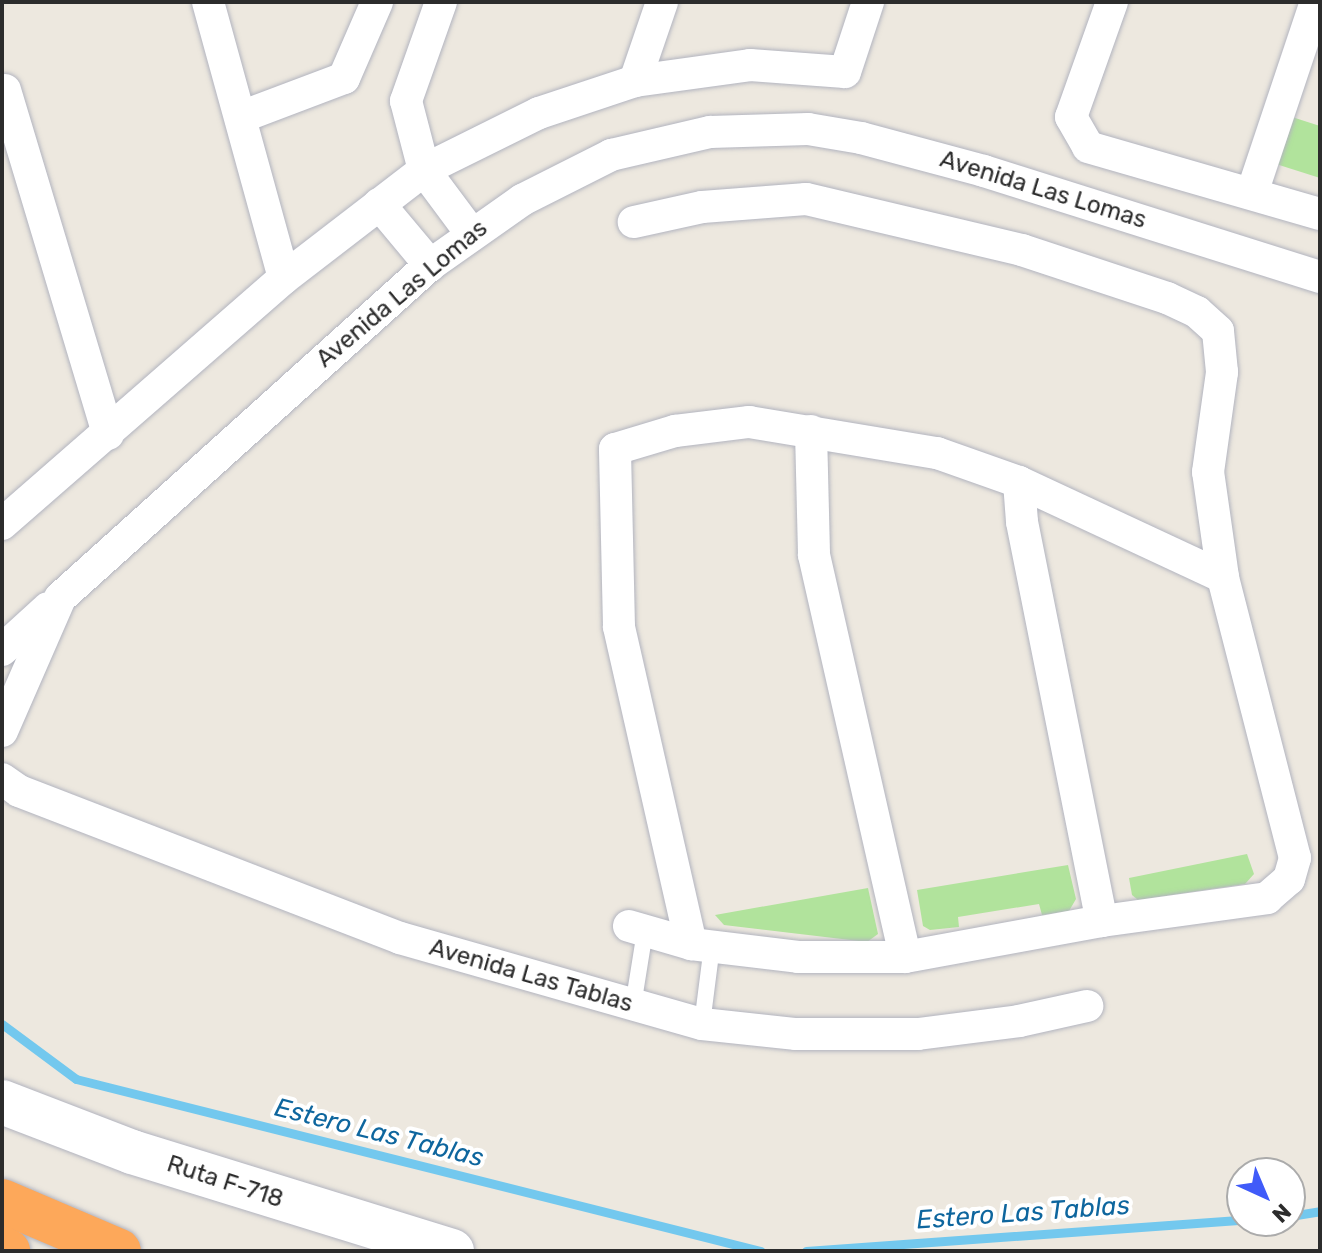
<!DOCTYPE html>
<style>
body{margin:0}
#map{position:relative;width:1322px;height:1253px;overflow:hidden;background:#ede8df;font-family:Rubik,sans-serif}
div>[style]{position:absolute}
.green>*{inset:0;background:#b1e39c}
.stream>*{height:9px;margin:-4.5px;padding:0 4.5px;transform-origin:4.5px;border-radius:4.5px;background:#73c8ee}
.roads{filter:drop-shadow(0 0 2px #b2b4bf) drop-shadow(0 0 2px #b2b4bf)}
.lane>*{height:16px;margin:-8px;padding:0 8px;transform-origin:8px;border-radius:8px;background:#fff}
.street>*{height:32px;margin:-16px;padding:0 16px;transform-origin:16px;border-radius:16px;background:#fff}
.secondary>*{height:44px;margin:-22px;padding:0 22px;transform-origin:22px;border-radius:22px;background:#fff}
.highway>*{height:44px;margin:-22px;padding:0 22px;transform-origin:22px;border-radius:22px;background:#fda85a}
span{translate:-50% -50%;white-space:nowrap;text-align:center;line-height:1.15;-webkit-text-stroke:8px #fff;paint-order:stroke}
.street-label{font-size:24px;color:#2c2c2c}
.water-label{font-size:26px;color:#0e669e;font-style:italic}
.frame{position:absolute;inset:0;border:4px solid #2c2c2c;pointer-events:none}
.north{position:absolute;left:1226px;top:1157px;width:80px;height:80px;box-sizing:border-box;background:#fff;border:2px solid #ababab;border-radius:50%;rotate:136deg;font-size:22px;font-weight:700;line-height:32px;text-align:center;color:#2c2c2c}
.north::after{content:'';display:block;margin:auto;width:28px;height:36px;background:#405bf9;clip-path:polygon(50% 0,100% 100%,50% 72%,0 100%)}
</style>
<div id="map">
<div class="green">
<i style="clip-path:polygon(1292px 117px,1320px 126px,1320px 178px,1276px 164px)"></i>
<i style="clip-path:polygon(1247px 854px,1254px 874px,1245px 884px,1138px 900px,1132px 895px,1129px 878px)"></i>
<i style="clip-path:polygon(1068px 865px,1076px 899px,1069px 911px,1042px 915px,1039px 904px,958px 917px,959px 927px,930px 930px,923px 926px,917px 890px)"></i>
<i style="clip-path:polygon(868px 888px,878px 934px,867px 942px,724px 925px,715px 915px)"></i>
</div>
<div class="stream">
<i style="left:2px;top:1024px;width:92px;rotate:36.6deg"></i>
<i style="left:76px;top:1079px;width:706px;rotate:14.1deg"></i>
<i style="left:1290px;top:1216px;width:30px;rotate:-9deg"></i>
<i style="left:806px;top:1251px;width:437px;rotate:-4.1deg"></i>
</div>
<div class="roads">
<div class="lane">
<i style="left:633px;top:1006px;width:76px;rotate:-80.9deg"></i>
<i style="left:702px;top:1024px;width:79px;rotate:-82.7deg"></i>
</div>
<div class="street">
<i style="left:208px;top:2px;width:286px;rotate:74.6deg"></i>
<i style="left:441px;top:2px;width:105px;rotate:109.5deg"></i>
<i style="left:406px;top:101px;width:71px;rotate:75.4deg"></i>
<i style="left:424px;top:170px;width:79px;rotate:53.3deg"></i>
<i style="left:1112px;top:2px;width:122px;rotate:109.6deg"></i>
<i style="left:1071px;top:117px;width:34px;rotate:60deg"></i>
<i style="left:1088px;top:147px;width:241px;rotate:16.1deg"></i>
<i style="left:635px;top:81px;width:83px;rotate:-71.1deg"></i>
<i style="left:5px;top:90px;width:359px;rotate:73.3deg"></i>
<i style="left:241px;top:117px;width:110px;rotate:-20.7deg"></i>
<i style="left:344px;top:78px;width:83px;rotate:-66.5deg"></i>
<i style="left:1252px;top:193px;width:201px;rotate:-71.5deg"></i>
<i style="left:379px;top:204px;width:80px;rotate:50.1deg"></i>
<i style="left:811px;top:431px;width:124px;rotate:88.6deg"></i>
<i style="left:814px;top:555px;width:412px;rotate:77.2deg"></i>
<i style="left:1019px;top:482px;width:40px;rotate:85.7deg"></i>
<i style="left:1022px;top:522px;width:407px;rotate:78.7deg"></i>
<i style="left:2px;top:524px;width:374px;rotate:-41.1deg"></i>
<i style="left:284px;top:278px;width:177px;rotate:-37.6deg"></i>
<i style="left:424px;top:170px;width:128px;rotate:-26.4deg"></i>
<i style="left:539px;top:113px;width:101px;rotate:-18.4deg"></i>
<i style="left:635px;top:81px;width:116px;rotate:-7.9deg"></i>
<i style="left:750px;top:65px;width:95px;rotate:4.2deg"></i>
<i style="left:845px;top:72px;width:74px;rotate:-71.8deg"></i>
<i style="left:2px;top:650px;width:62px;rotate:-42.4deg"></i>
<i style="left:2px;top:731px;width:145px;rotate:-66.4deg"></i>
<i style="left:60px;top:598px;width:498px;rotate:-42deg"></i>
<i style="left:430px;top:265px;width:113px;rotate:-35.2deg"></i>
<i style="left:522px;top:200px;width:100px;rotate:-26.8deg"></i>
<i style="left:611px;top:155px;width:102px;rotate:-13.1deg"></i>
<i style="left:710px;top:132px;width:98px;rotate:-1.8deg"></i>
<i style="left:808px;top:129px;width:54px;rotate:9.6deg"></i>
<i style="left:861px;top:138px;width:127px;rotate:15deg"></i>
<i style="left:984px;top:171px;width:352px;rotate:17.5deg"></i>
<i style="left:2px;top:779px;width:21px;rotate:35deg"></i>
<i style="left:19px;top:791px;width:408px;rotate:21.1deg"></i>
<i style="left:400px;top:938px;width:314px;rotate:15.9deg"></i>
<i style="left:702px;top:1024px;width:95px;rotate:6.1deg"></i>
<i style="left:796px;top:1034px;width:122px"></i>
<i style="left:918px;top:1034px;width:102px;rotate:-7.3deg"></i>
<i style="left:1019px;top:1021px;width:70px;rotate:-12.4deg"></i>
<i style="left:629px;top:926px;width:65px;rotate:16.2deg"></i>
<i style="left:691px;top:944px;width:108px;rotate:6.9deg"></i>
<i style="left:798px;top:957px;width:107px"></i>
<i style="left:905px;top:957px;width:200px;rotate:-10.4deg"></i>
<i style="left:1102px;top:921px;width:167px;rotate:-7.9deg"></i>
<i style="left:1267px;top:898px;width:29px;rotate:-41deg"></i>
<i style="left:1289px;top:879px;width:22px;rotate:-74deg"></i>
<i style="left:1295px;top:858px;width:290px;rotate:-104.4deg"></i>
<i style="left:1223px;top:577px;width:106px;rotate:-98.1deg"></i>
<i style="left:1208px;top:472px;width:101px;rotate:-82deg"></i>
<i style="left:1222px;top:372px;width:41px;rotate:-95.6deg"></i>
<i style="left:1218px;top:331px;width:28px;rotate:-138deg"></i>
<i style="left:1197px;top:312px;width:33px;rotate:-155deg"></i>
<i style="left:1167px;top:298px;width:153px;rotate:-161.7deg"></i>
<i style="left:1022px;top:250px;width:222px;rotate:-166.7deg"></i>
<i style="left:806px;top:199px;width:104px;rotate:175.6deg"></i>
<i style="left:702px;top:207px;width:70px;rotate:167.6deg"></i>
<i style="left:691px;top:944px;width:325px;rotate:-102.8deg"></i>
<i style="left:619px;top:627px;width:178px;rotate:-91.3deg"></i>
<i style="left:615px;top:449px;width:63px;rotate:-16.7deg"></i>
<i style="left:675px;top:431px;width:75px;rotate:-6.9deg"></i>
<i style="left:749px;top:422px;width:191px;rotate:9.4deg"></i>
<i style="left:937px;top:453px;width:87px;rotate:19.5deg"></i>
<i style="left:1019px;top:482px;width:225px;rotate:25deg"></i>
</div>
<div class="secondary">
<i style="left:2px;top:1102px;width:139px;rotate:21deg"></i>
<i style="left:132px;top:1152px;width:335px;rotate:17.2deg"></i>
</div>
<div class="highway">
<i style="left:2px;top:1201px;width:127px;rotate:23.1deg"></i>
<i style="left:2px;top:1248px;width:7px;rotate:27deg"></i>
</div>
</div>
<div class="street-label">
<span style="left:1043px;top:190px;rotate:17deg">Avenida Las Lomas</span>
<span style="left:402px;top:294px;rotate:-40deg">Avenida Las Lomas</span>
<span style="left:531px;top:976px;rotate:16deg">Avenida Las Tablas</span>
<span style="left:225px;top:1182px;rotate:18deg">Ruta F-718</span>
</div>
<div class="water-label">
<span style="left:379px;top:1133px;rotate:14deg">Estero Las Tablas</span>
<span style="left:1023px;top:1213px;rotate:-4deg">Estero Las Tablas</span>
</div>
<div class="frame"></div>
<div class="north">N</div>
</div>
